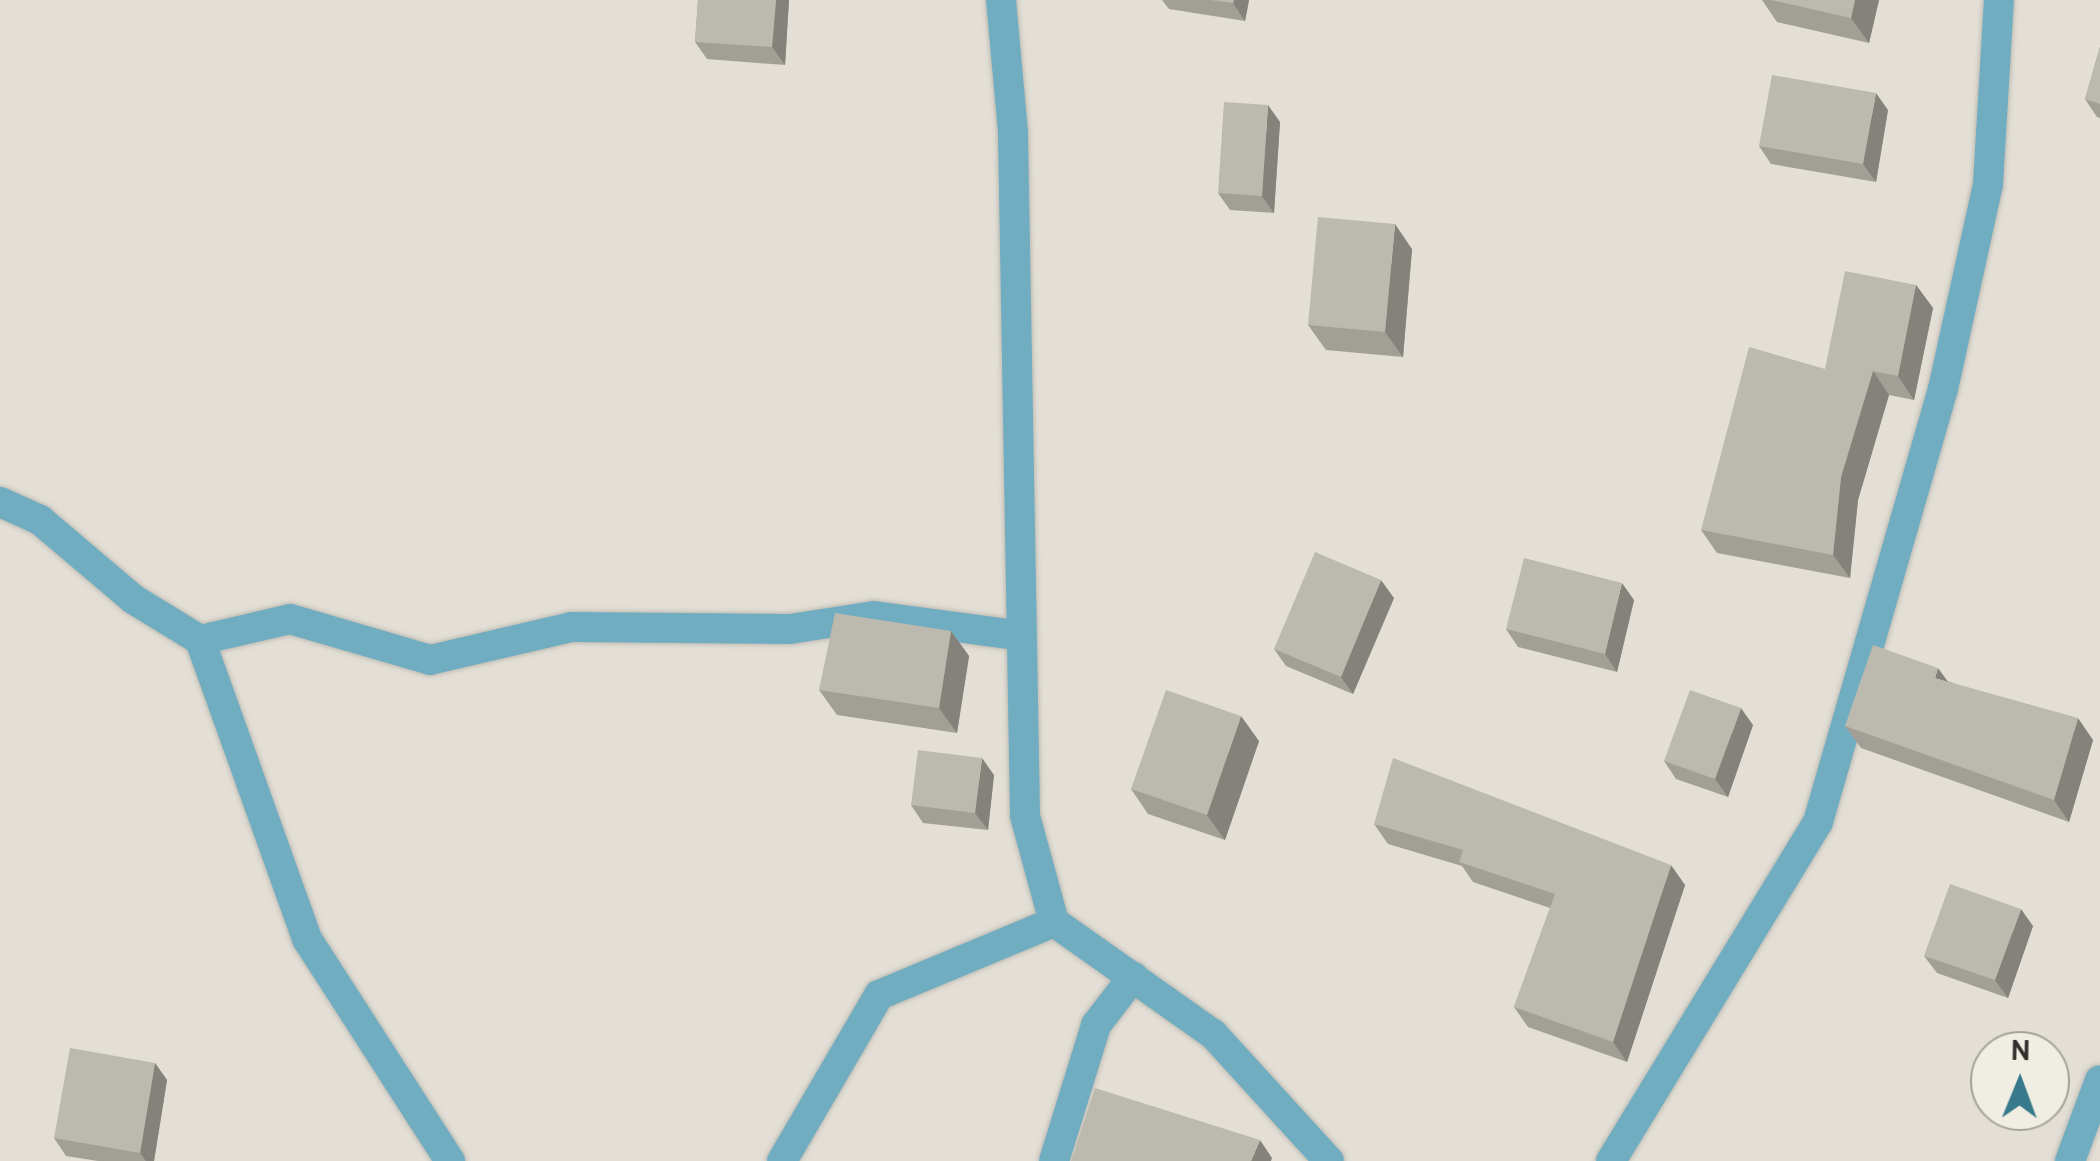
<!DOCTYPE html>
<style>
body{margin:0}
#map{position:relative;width:2100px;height:1161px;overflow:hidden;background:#e3dfd6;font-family:Overpass,sans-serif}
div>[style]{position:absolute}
.roads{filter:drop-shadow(0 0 2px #bfbcb4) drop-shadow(0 0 2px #bfbcb4)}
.minor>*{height:30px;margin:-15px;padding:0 15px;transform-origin:15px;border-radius:15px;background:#71adc1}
.wall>*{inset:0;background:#a29f96}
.shaded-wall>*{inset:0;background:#84827a}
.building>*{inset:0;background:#bcb9af}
span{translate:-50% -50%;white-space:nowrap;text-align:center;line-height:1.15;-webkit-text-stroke:8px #f0ede3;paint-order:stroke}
.north{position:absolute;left:1970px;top:1031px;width:100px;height:100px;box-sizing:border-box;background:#f0ede3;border:2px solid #a3a199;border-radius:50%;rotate:1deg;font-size:28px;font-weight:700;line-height:40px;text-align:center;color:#2f2e2a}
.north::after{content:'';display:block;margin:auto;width:35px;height:45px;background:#38798c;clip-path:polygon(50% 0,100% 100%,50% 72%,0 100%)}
</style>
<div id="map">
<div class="roads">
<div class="minor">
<i style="left:1001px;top:0;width:134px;rotate:84.8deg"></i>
<i style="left:1013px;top:133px;width:683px;rotate:88.99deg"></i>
<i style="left:1025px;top:816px;width:110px;rotate:74.7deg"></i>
<i style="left:1054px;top:922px;width:194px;rotate:35.2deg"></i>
<i style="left:1213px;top:1034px;width:172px;rotate:47.6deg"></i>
<i style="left:0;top:502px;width:44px;rotate:24.2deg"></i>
<i style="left:40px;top:520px;width:122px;rotate:40.3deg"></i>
<i style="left:133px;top:599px;width:79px;rotate:31.5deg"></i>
<i style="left:200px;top:640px;width:92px;rotate:-13.1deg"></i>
<i style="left:290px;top:619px;width:146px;rotate:16.3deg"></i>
<i style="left:430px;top:660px;width:146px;rotate:-13.1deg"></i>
<i style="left:572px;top:627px;width:218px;rotate:0.5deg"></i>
<i style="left:790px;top:629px;width:85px;rotate:-8.8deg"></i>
<i style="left:874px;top:616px;width:144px;rotate:7.6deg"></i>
<i style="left:200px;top:640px;width:318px;rotate:70.3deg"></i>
<i style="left:307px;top:939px;width:264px;rotate:57.2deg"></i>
<i style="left:782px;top:1161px;width:192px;rotate:-59.7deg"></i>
<i style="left:879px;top:995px;width:190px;rotate:-22.6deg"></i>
<i style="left:1054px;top:1161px;width:142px;rotate:-72.8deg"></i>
<i style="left:1096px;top:1025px;width:61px;rotate:-52.4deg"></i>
<i style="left:1611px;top:1161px;width:397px;rotate:-58.6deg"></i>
<i style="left:1818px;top:822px;width:451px;rotate:-73.9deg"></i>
<i style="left:1943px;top:389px;width:210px;rotate:-77.6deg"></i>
<i style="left:1988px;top:184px;width:184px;rotate:-86.6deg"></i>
<i style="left:2070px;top:1161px;width:86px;rotate:-69.7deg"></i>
</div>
</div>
<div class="wall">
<i style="clip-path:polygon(698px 0,789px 0,785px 65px,707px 59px,695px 42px)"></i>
<i style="clip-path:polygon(1162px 0,1249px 0,1245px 21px,1169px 9px)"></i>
<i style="clip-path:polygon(1762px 0,1879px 0,1869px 43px,1777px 22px)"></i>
<i style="clip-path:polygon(2100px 47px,2100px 118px,2097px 117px,2085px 99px)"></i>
<i style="clip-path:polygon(1888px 110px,1876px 182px,1771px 164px,1759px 146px)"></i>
<i style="clip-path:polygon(1280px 122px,1274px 213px,1230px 210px,1218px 193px)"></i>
<i style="clip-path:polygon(1412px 249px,1403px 357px,1326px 350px,1308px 325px)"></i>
<i style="clip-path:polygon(1916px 285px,1933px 308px,1914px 400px,1889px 395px,1858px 500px,1850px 578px,1717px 553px,1701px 530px,1825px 369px)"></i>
<i style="clip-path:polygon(1394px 598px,1353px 694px,1286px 666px,1274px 649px)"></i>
<i style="clip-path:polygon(1634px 600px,1617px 672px,1518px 647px,1506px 629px)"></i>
<i style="clip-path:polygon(951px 631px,969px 656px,957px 733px,837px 715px,819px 690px)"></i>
<i style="clip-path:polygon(1948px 681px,2093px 740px,2069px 822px,1861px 748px,1845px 726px)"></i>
<i style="clip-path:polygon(1753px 725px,1728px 797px,1676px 779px,1664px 761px)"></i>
<i style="clip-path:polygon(1259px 741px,1225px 840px,1148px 814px,1131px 789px)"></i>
<i style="clip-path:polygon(994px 775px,988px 830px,923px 823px,911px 805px)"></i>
<i style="clip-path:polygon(1374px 824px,1685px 885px,1627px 1062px,1528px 1027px,1514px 1007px,1550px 908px,1473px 882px,1462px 866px,1388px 844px)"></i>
<i style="clip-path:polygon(2033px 926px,2008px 998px,1937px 973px,1924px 956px)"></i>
<i style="clip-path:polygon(155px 1063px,167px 1080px,154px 1161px,98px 1161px,66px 1156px,54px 1138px)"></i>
</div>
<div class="shaded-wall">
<i style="clip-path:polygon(776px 0,789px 0,785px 65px,772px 47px)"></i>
<i style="clip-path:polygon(1234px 0,1249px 0,1245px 21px,1233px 3px)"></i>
<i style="clip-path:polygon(1855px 0,1879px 0,1869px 43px,1851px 18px)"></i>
<i style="clip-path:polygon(1876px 93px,1888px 110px,1876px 182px,1863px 164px)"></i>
<i style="clip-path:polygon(1268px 105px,1280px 122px,1274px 213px,1262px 196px)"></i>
<i style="clip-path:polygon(1395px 224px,1412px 249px,1403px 357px,1385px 332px)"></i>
<i style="clip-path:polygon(1916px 285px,1933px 308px,1914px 400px,1898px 376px)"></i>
<i style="clip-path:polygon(1873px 371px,1889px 395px,1858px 500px,1850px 578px,1833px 555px,1841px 477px)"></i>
<i style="clip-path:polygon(1381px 580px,1394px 598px,1353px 694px,1341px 677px)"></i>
<i style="clip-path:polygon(1622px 583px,1634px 600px,1617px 672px,1605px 654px)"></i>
<i style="clip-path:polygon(951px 631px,969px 656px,957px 733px,939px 708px)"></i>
<i style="clip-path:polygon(1938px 668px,1954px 690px,1935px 678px)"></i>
<i style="clip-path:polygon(1741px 708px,1753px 725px,1728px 797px,1715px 779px)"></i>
<i style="clip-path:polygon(1241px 716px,1259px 741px,1225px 840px,1207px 815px)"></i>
<i style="clip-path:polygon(2078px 718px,2093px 740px,2069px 822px,2054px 800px)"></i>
<i style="clip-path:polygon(982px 758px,994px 775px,988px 830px,975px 813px)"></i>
<i style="clip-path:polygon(1671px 865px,1685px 885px,1627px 1062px,1613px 1042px)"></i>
<i style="clip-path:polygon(2021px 909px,2033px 926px,2008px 998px,1995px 980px)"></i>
<i style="clip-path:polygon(155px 1063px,167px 1080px,154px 1161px,146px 1161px,140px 1153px)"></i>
<i style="clip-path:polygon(1260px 1140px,1272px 1158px,1271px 1161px,1251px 1161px)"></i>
</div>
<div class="building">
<i style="clip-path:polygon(698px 0,776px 0,772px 47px,695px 42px)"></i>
<i style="clip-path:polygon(1211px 0,1234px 0,1233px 3px)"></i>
<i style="clip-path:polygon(1771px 0,1855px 0,1851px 18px)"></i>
<i style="clip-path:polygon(2100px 47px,2100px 104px,2085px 99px)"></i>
<i style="clip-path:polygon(1772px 75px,1876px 93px,1863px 164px,1759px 146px)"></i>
<i style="clip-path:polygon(1224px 102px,1268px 105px,1262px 196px,1218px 193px)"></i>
<i style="clip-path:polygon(1318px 217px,1395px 224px,1385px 332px,1308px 325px)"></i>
<i style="clip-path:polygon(1845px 271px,1916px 285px,1898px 376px,1873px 371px,1841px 477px,1833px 555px,1701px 530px,1749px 347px,1825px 369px)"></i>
<i style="clip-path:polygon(1315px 552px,1381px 580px,1341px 677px,1274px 649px)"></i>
<i style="clip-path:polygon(1524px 558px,1622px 583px,1605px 654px,1506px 629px)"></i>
<i style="clip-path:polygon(835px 613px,951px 631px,939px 708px,819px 690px)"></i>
<i style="clip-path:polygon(1873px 645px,1938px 668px,1935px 678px,2078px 718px,2054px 800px,1845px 726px)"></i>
<i style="clip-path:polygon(1166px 690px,1241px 716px,1207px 815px,1131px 789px)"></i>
<i style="clip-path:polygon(1690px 690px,1741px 708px,1715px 779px,1664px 761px)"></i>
<i style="clip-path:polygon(918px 750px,982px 758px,975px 813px,911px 805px)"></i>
<i style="clip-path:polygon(1393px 758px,1671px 865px,1613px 1042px,1514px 1007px,1555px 894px,1459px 862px,1463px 850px,1374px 824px)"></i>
<i style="clip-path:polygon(1950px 884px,2021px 909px,1995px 980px,1924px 956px)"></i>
<i style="clip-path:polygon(70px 1048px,155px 1063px,140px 1153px,54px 1138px)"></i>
<i style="clip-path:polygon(1095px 1088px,1260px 1140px,1251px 1161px,1071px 1161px)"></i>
</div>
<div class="north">N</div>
</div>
